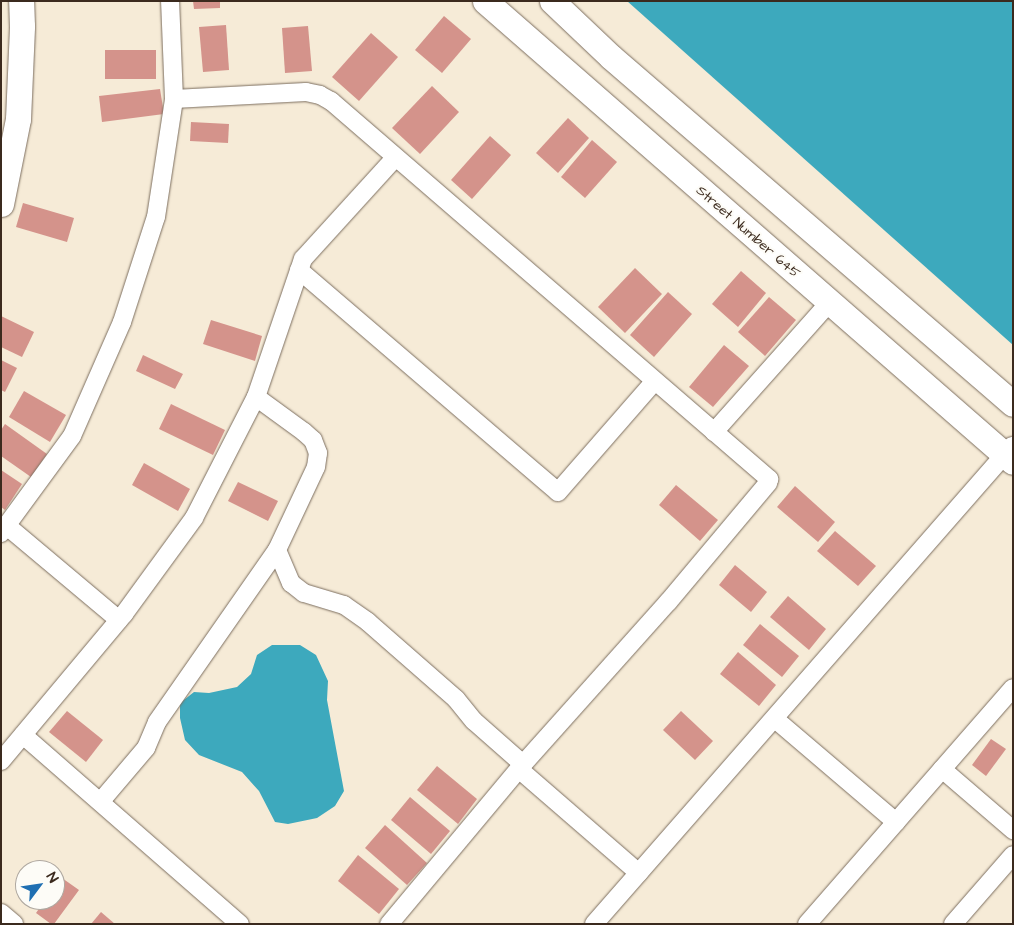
<!DOCTYPE html>
<style>
body{margin:0}
#map{position:relative;width:1014px;height:925px;overflow:hidden;background:#f6ebd7;font-family:"Architects Daughter",sans-serif}
div>[style]{position:absolute}
.water>*{inset:0;background:#3da9bd}
.building>*{inset:0;background:#d4938b}
.roads{filter:drop-shadow(0 0 1px #7c6e5f) drop-shadow(0 0 1px #7c6e5f)}
.street>*{height:18px;margin:-9px;padding:0 9px;transform-origin:9px;border-radius:9px;background:#fff}
.secondary>*{height:25px;margin:-12.5px;padding:0 12.5px;transform-origin:12.5px;border-radius:12.5px;background:#fff}
span{translate:-50% -50%;white-space:nowrap;text-align:center;line-height:1.15;-webkit-text-stroke:4px #fdfcf7;paint-order:stroke}
.street-label{font-size:14px;color:#3b2a1e}
.frame{position:absolute;inset:0;border:2px solid #3b2a1e;pointer-events:none}
.north{position:absolute;left:15px;top:860px;width:50px;height:50px;box-sizing:border-box;background:#fdfcf7;border:1px solid #afa8a0;border-radius:50%;rotate:59deg;font-size:14px;font-weight:700;line-height:20px;text-align:center;color:#3b2a1e}
.north::after{content:'';display:block;margin:auto;width:18px;height:22px;background:#1f6fb2;clip-path:polygon(50% 0,100% 100%,50% 72%,0 100%)}
</style>
<div id="map">
<div class="water">
<i style="clip-path:polygon(627px 1px,1013px 1px,1013px 345px)"></i>
<i style="clip-path:polygon(272px 645px,300px 645px,316px 655px,328px 681px,327px 700px,344px 791px,335px 806px,317px 818px,288px 824px,275px 822px,259px 791px,242px 772px,199px 755px,185px 740px,180px 718px,180px 703px,194px 692px,209px 693px,237px 687px,251px 674px,257px 655px)"></i>
</div>
<div class="building">
<i style="clip-path:polygon(193px 1px,220px 1px,220px 8px,194px 9px)"></i>
<i style="clip-path:polygon(444px 16px,471px 39px,442px 73px,415px 50px)"></i>
<i style="clip-path:polygon(226px 25px,229px 70px,203px 72px,199px 27px)"></i>
<i style="clip-path:polygon(308px 26px,312px 71px,285px 73px,282px 28px)"></i>
<i style="clip-path:polygon(371px 33px,398px 57px,359px 101px,332px 77px)"></i>
<i style="clip-path:polygon(105px 50px,156px 50px,156px 79px,105px 79px)"></i>
<i style="clip-path:polygon(432px 86px,459px 112px,420px 154px,392px 128px)"></i>
<i style="clip-path:polygon(160px 89px,164px 114px,102px 122px,99px 96px)"></i>
<i style="clip-path:polygon(568px 118px,589px 138px,558px 173px,536px 153px)"></i>
<i style="clip-path:polygon(191px 122px,229px 124px,228px 143px,190px 141px)"></i>
<i style="clip-path:polygon(490px 136px,511px 155px,472px 199px,451px 180px)"></i>
<i style="clip-path:polygon(592px 140px,617px 162px,585px 198px,561px 177px)"></i>
<i style="clip-path:polygon(23px 203px,74px 218px,67px 242px,16px 227px)"></i>
<i style="clip-path:polygon(635px 268px,662px 294px,625px 333px,598px 307px)"></i>
<i style="clip-path:polygon(741px 271px,766px 293px,738px 327px,712px 304px)"></i>
<i style="clip-path:polygon(668px 292px,692px 314px,654px 357px,630px 335px)"></i>
<i style="clip-path:polygon(769px 297px,796px 320px,765px 356px,738px 332px)"></i>
<i style="clip-path:polygon(1px 316px,34px 332px,22px 357px,1px 347px)"></i>
<i style="clip-path:polygon(211px 320px,262px 336px,255px 361px,203px 344px)"></i>
<i style="clip-path:polygon(724px 345px,749px 366px,713px 407px,689px 387px)"></i>
<i style="clip-path:polygon(143px 355px,183px 374px,175px 389px,136px 371px)"></i>
<i style="clip-path:polygon(1px 360px,17px 368px,5px 392px,1px 390px)"></i>
<i style="clip-path:polygon(24px 391px,66px 415px,50px 442px,9px 417px)"></i>
<i style="clip-path:polygon(171px 404px,225px 430px,213px 455px,159px 429px)"></i>
<i style="clip-path:polygon(5px 424px,47px 454px,31px 477px,1px 456px,1px 430px)"></i>
<i style="clip-path:polygon(144px 463px,190px 489px,178px 511px,132px 485px)"></i>
<i style="clip-path:polygon(1px 470px,22px 484px,5px 510px,1px 507px)"></i>
<i style="clip-path:polygon(238px 482px,278px 501px,268px 521px,228px 501px)"></i>
<i style="clip-path:polygon(676px 485px,718px 520px,700px 541px,659px 505px)"></i>
<i style="clip-path:polygon(795px 486px,835px 522px,818px 542px,777px 507px)"></i>
<i style="clip-path:polygon(835px 531px,876px 566px,858px 586px,817px 551px)"></i>
<i style="clip-path:polygon(735px 565px,767px 592px,751px 612px,719px 585px)"></i>
<i style="clip-path:polygon(788px 596px,826px 629px,809px 650px,770px 617px)"></i>
<i style="clip-path:polygon(760px 624px,799px 656px,782px 677px,743px 645px)"></i>
<i style="clip-path:polygon(738px 652px,776px 685px,759px 706px,720px 674px)"></i>
<i style="clip-path:polygon(67px 711px,103px 740px,86px 762px,49px 732px)"></i>
<i style="clip-path:polygon(681px 711px,713px 741px,695px 760px,663px 730px)"></i>
<i style="clip-path:polygon(991px 739px,1006px 749px,986px 776px,972px 765px)"></i>
<i style="clip-path:polygon(437px 766px,477px 799px,458px 824px,417px 790px)"></i>
<i style="clip-path:polygon(410px 797px,450px 831px,431px 854px,391px 820px)"></i>
<i style="clip-path:polygon(385px 825px,427px 863px,407px 885px,365px 848px)"></i>
<i style="clip-path:polygon(358px 855px,399px 889px,379px 914px,338px 881px)"></i>
<i style="clip-path:polygon(62px 878px,79px 890px,54px 924px,51px 924px,36px 913px,45px 900px,55px 900px,55px 887px)"></i>
<i style="clip-path:polygon(101px 912px,115px 924px,91px 924px)"></i>
</div>
<div class="roads">
<div class="street">
<i style="left:174px;top:99px;width:132px;rotate:-3deg"></i>
<i style="left:306px;top:92px;width:14px;rotate:12deg"></i>
<i style="left:320px;top:95px;width:13px;rotate:29deg"></i>
<i style="left:331px;top:101px;width:579px;rotate:40.79deg"></i>
<i style="left:769px;top:479px;width:4px;rotate:104deg"></i>
<i style="left:768px;top:483px;width:155px;rotate:130deg"></i>
<i style="left:668px;top:602px;width:217px;rotate:131.8deg"></i>
<i style="left:523px;top:764px;width:209px;rotate:129.9deg"></i>
<i style="left:299px;top:270px;width:341px;rotate:40.6deg"></i>
<i style="left:558px;top:492px;width:147px;rotate:-48.9deg"></i>
<i style="left:256px;top:397px;width:59px;rotate:36.1deg"></i>
<i style="left:304px;top:432px;width:12px;rotate:42deg"></i>
<i style="left:313px;top:440px;width:14px;rotate:69deg"></i>
<i style="left:318px;top:453px;width:14px;rotate:98deg"></i>
<i style="left:316px;top:467px;width:92px;rotate:115.2deg"></i>
<i style="left:277px;top:550px;width:36px;rotate:67deg"></i>
<i style="left:291px;top:583px;width:16px;rotate:38deg"></i>
<i style="left:304px;top:593px;width:42px;rotate:16.7deg"></i>
<i style="left:344px;top:605px;width:29px;rotate:35deg"></i>
<i style="left:368px;top:622px;width:117px;rotate:41.2deg"></i>
<i style="left:456px;top:699px;width:28px;rotate:51deg"></i>
<i style="left:474px;top:721px;width:65px;rotate:41.3deg"></i>
<i style="left:714px;top:432px;width:173px;rotate:-48.3deg"></i>
<i style="left:7px;top:526px;width:146px;rotate:40deg"></i>
<i style="left:1px;top:533px;width:120px;rotate:-53.8deg"></i>
<i style="left:72px;top:436px;width:124px;rotate:-66.3deg"></i>
<i style="left:122px;top:322px;width:110px;rotate:-72.1deg"></i>
<i style="left:156px;top:217px;width:119px;rotate:-81.3deg"></i>
<i style="left:174px;top:99px;width:98px;rotate:-92.3deg"></i>
<i style="left:775px;top:719px;width:159px;rotate:40.4deg"></i>
<i style="left:23px;top:735px;width:288px;rotate:41.1deg"></i>
<i style="left:1px;top:761px;width:192px;rotate:-50.1deg"></i>
<i style="left:124px;top:614px;width:119px;rotate:-53.9deg"></i>
<i style="left:194px;top:518px;width:136px;rotate:-62.9deg"></i>
<i style="left:256px;top:397px;width:146px;rotate:-71.2deg"></i>
<i style="left:303px;top:259px;width:137px;rotate:-47.7deg"></i>
<i style="left:942px;top:769px;width:94px;rotate:40.7deg"></i>
<i style="left:520px;top:770px;width:157px;rotate:40.9deg"></i>
<i style="left:101px;top:801px;width:70px;rotate:-49.7deg"></i>
<i style="left:146px;top:748px;width:28px;rotate:-67deg"></i>
<i style="left:157px;top:722px;width:210px;rotate:-55.1deg"></i>
<i style="left:1px;top:913px;width:17px;rotate:40deg"></i>
<i style="left:594px;top:924px;width:635px;rotate:-48.83deg"></i>
<i style="left:807px;top:924px;width:313px;rotate:-48.9deg"></i>
<i style="left:953px;top:924px;width:91px;rotate:-49deg"></i>
</div>
<div class="secondary">
<i style="left:485px;top:1px;width:701px;rotate:41.12deg"></i>
<i style="left:552px;top:1px;width:81px;rotate:43.5deg"></i>
<i style="left:611px;top:57px;width:531px;rotate:40.8deg"></i>
<i style="left:1px;top:204px;width:87px;rotate:-78.7deg"></i>
<i style="left:18px;top:119px;width:93px;rotate:-87.5deg"></i>
<i style="left:22px;top:26px;width:25px;rotate:-92deg"></i>
</div>
</div>
<div class="street-label">
<span style="left:748px;top:232px;rotate:41deg">Street Number 645</span>
</div>
<div class="frame"></div>
<div class="north">N</div>
</div>
